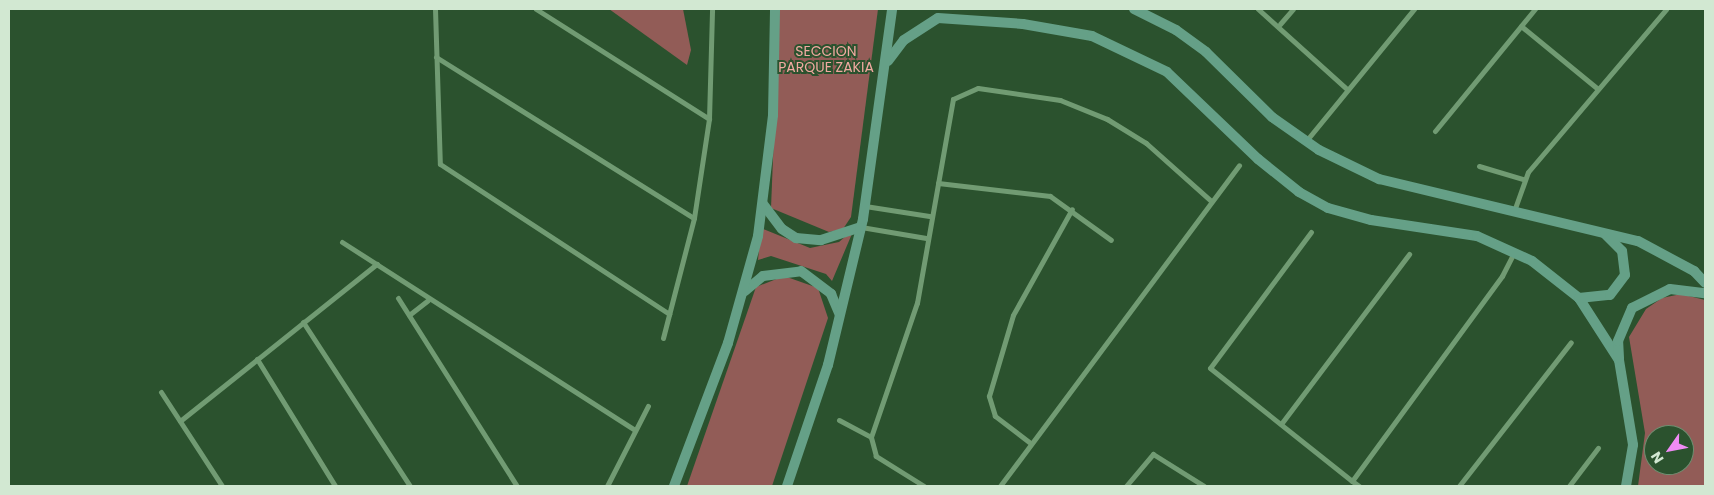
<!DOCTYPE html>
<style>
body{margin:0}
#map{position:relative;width:1714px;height:495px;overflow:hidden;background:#2b522e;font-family:Poppins,sans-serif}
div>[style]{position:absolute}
.green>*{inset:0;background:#925c57}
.street>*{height:5px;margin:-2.5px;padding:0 2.5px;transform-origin:2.5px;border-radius:2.5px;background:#719b73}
.secondary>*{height:10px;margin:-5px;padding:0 5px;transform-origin:5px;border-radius:5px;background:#65a087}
span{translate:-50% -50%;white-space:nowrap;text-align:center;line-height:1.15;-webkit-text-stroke:4px #2b522e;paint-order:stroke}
.park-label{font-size:14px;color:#f1a9a1}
.frame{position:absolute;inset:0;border:10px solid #d2e8d2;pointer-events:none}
.north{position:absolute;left:1644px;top:425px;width:50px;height:50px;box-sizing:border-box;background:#2b522e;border:1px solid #6e8e70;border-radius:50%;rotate:237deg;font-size:14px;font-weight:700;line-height:20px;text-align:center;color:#d2e8d2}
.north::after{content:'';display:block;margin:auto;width:18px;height:22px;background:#f08bf5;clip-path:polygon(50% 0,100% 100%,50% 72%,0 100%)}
</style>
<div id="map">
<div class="green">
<i style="clip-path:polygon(609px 9px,683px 9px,691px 50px,687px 65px)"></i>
<i style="clip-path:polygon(779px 9px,878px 9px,851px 217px,843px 229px,829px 232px,771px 208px)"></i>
<i style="clip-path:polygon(761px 228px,810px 248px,839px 242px,854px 229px,832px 281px,826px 274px,771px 256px,758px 260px)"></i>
<i style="clip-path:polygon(784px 276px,818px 288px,828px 318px,772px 486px,687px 486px,756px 287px)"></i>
<i style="clip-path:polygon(evenodd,1681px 294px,1705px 300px,1705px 486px,1638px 486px,1645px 433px,1629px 337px,1646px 309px,1662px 298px,1681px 294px,1654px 435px,1684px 435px,1684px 465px,1654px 465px,1654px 435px)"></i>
</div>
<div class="street">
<i style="left:435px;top:9px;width:155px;rotate:88.2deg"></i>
<i style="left:440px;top:164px;width:274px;rotate:33.2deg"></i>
<i style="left:536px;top:9px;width:205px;rotate:32.4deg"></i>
<i style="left:1258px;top:9px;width:120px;rotate:42deg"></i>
<i style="left:1280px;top:24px;width:20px;rotate:-49deg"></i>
<i style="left:1521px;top:26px;width:99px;rotate:39.3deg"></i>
<i style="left:436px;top:57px;width:304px;rotate:32deg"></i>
<i style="left:1435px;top:131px;width:158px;rotate:-50.7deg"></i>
<i style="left:1306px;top:141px;width:171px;rotate:-50.7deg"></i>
<i style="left:1479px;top:166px;width:46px;rotate:16.5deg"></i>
<i style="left:938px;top:183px;width:113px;rotate:6.6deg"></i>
<i style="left:1050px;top:196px;width:75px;rotate:35.8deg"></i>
<i style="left:865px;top:206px;width:65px;rotate:8.9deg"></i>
<i style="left:1514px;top:211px;width:41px;rotate:-70.3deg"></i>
<i style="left:1528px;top:172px;width:214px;rotate:-49.7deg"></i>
<i style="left:861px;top:227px;width:66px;rotate:9.6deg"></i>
<i style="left:1311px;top:232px;width:169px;rotate:126.6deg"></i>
<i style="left:1210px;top:368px;width:181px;rotate:38.5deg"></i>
<i style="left:342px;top:242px;width:346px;rotate:32.7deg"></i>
<i style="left:398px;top:298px;width:222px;rotate:57.7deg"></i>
<i style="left:409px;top:315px;width:24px;rotate:-38deg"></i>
<i style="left:303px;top:322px;width:196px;rotate:56.9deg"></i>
<i style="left:663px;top:338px;width:124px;rotate:-75.5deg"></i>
<i style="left:694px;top:218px;width:100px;rotate:-81.4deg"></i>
<i style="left:709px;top:119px;width:110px;rotate:-88.4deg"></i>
<i style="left:257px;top:359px;width:149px;rotate:58.4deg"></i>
<i style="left:161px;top:392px;width:112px;rotate:57deg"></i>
<i style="left:839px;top:420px;width:36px;rotate:28deg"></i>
<i style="left:180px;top:421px;width:252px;rotate:-38.6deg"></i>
<i style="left:1281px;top:424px;width:213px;rotate:-53deg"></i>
<i style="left:1029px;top:442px;width:43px;rotate:-142.6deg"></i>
<i style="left:995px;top:416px;width:21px;rotate:-107deg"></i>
<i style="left:989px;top:396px;width:84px;rotate:-73.5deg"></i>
<i style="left:1013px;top:315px;width:121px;rotate:-60.9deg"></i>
<i style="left:607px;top:486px;width:90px;rotate:-62.9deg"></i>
<i style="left:924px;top:486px;width:57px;rotate:-148deg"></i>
<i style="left:876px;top:456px;width:20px;rotate:-105deg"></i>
<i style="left:871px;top:437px;width:142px;rotate:-71.1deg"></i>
<i style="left:917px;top:303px;width:207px;rotate:-80deg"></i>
<i style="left:953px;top:99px;width:27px;rotate:-24deg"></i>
<i style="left:978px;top:88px;width:83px;rotate:8.3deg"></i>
<i style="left:1060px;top:100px;width:51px;rotate:22deg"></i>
<i style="left:1107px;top:119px;width:46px;rotate:31.6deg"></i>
<i style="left:1146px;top:143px;width:87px;rotate:41.7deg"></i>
<i style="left:1000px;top:486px;width:400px;rotate:-53.3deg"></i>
<i style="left:1126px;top:486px;width:42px;rotate:-49.8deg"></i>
<i style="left:1153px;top:454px;width:60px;rotate:32.1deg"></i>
<i style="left:1359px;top:486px;width:9px;rotate:-144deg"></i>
<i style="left:1352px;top:481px;width:254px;rotate:-53.8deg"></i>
<i style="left:1502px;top:276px;width:27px;rotate:-63deg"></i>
<i style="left:1459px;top:486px;width:182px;rotate:-52.1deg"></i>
<i style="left:1569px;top:486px;width:48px;rotate:-52.7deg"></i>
</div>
<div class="secondary">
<i style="left:1134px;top:9px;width:47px;rotate:26.6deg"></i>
<i style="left:1176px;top:30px;width:37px;rotate:36deg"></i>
<i style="left:1206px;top:52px;width:93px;rotate:44.6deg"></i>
<i style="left:1272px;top:117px;width:57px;rotate:35.1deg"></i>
<i style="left:1319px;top:150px;width:67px;rotate:25.8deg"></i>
<i style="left:1379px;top:179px;width:266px;rotate:13.5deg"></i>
<i style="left:1638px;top:241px;width:64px;rotate:28.2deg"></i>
<i style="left:1694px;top:271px;width:16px;rotate:47deg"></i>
<i style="left:888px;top:61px;width:26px;rotate:-53deg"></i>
<i style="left:904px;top:40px;width:40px;rotate:-32.9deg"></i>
<i style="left:938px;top:18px;width:85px;rotate:4deg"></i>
<i style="left:1023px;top:24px;width:70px;rotate:9.9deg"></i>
<i style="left:1092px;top:36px;width:83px;rotate:25.6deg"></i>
<i style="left:1167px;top:72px;width:126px;rotate:43.7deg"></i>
<i style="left:1258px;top:159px;width:53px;rotate:38.8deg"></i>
<i style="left:1299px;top:192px;width:33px;rotate:29deg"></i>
<i style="left:1328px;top:208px;width:45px;rotate:15.6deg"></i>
<i style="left:1371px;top:220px;width:107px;rotate:8.6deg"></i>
<i style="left:1477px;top:236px;width:60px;rotate:24.4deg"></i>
<i style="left:1532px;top:261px;width:60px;rotate:38.2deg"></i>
<i style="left:1579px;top:298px;width:74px;rotate:57.2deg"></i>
<i style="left:1619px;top:360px;width:86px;rotate:80.6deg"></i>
<i style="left:1633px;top:445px;width:42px;rotate:99.7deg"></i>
<i style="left:763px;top:204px;width:31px;rotate:53deg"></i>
<i style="left:782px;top:229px;width:17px;rotate:33deg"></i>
<i style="left:796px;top:238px;width:25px;rotate:5deg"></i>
<i style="left:821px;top:240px;width:42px;rotate:-18deg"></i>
<i style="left:745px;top:291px;width:23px;rotate:-40deg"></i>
<i style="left:763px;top:276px;width:38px;rotate:-7deg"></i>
<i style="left:801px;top:271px;width:38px;rotate:37deg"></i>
<i style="left:831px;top:294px;width:21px;rotate:67deg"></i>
<i style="left:1579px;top:298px;width:31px;rotate:-6deg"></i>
<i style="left:1610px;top:295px;width:25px;rotate:-53deg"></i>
<i style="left:1625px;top:275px;width:24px;rotate:-97deg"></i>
<i style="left:1622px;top:251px;width:24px;rotate:-135deg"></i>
<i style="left:1619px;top:358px;width:17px;rotate:-93deg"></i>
<i style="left:1618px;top:341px;width:36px;rotate:-67deg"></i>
<i style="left:1632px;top:308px;width:42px;rotate:-26.6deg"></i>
<i style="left:1670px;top:289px;width:35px;rotate:7deg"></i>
<i style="left:674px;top:486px;width:153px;rotate:-69.3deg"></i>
<i style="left:728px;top:343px;width:111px;rotate:-74.3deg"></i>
<i style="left:758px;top:236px;width:122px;rotate:-82.9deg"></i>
<i style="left:773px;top:115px;width:106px;rotate:-88.9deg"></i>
<i style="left:787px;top:486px;width:128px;rotate:-71.3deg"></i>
<i style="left:828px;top:365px;width:150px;rotate:-76.5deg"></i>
<i style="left:863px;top:219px;width:212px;rotate:-82.1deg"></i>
</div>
<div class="park-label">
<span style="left:826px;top:59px">SECCION<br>PARQUE ZAKIA</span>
</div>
<div class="frame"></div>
<div class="north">N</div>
</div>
